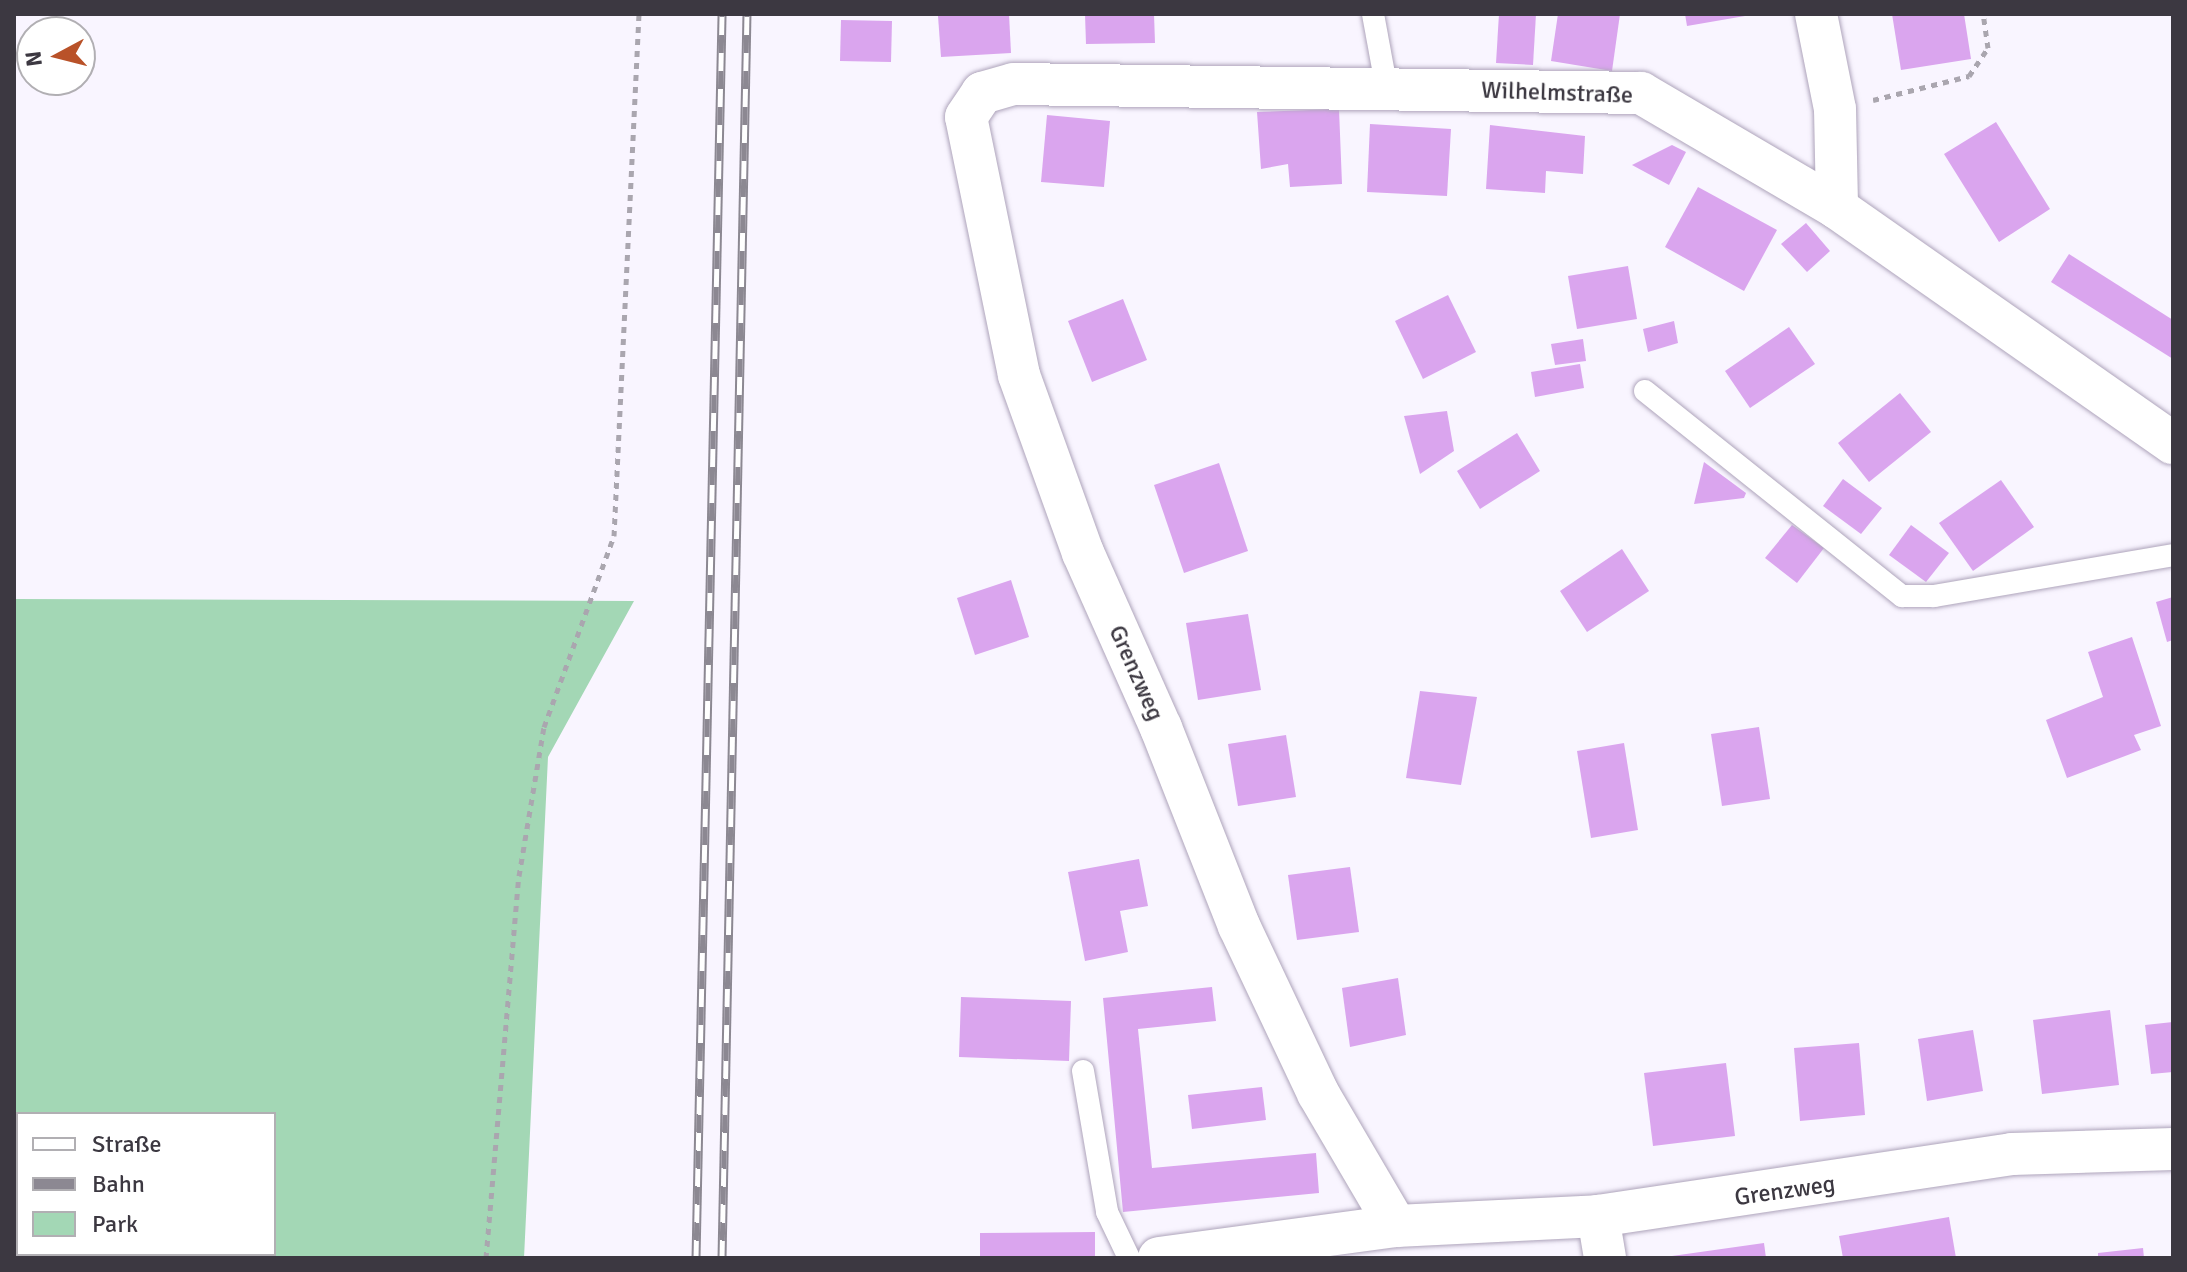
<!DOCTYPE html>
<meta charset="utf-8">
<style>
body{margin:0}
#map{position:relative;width:2187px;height:1272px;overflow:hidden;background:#f9f5ff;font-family:Signika,sans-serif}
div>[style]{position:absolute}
.green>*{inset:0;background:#a3d7b5}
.building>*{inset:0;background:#daa5ee}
.path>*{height:5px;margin-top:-2.5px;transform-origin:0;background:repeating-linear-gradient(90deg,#aaa6af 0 6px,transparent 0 12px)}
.roads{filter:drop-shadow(0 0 2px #aea4bb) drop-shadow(0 0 2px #aea4bb)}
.lane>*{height:22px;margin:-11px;padding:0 11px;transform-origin:11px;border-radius:11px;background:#fff}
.street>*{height:42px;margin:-21px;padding:0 21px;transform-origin:21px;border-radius:21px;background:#fff}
.rail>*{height:9px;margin-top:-4.5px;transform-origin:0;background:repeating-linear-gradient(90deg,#fff 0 18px,#8c8892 0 36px);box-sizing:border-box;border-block:2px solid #8c8892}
span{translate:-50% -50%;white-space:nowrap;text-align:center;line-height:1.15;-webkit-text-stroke:6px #fff;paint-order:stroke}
.street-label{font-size:24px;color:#3c3841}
.frame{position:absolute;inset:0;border:16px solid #3c3841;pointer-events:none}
.legend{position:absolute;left:16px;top:1112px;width:260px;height:144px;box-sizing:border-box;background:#fff;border:2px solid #b1afb3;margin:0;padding:10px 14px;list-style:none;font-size:24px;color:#3c3841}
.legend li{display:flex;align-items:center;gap:16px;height:40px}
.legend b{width:40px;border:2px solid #b1afb3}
.north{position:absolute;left:16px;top:16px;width:80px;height:80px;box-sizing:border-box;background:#fff;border:2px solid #b1afb3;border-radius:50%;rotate:263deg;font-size:22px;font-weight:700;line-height:32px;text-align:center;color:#3c3841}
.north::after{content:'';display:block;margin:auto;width:28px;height:36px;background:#b95229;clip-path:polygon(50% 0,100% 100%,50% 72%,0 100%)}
</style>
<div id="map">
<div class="green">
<i style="clip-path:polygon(evenodd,14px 599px,634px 601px,548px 757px,524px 1258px,14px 1258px,14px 599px,18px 1114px,274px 1114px,274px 1254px,18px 1254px,18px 1114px)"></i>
</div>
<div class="building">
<i style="clip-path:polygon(1009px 14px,1011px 53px,941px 57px,938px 16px)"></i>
<i style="clip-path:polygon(1085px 14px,1154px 14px,1155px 43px,1086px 44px)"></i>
<i style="clip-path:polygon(1499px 14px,1536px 14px,1533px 65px,1496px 63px)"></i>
<i style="clip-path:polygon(1558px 14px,1620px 14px,1612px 71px,1551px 61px)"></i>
<i style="clip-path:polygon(1685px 14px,1745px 14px,1745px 16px,1687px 26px)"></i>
<i style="clip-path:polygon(1892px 14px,1964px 14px,1971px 59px,1901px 70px)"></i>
<i style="clip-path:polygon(841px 20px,892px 21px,891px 62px,840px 61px)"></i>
<i style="clip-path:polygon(1339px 109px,1342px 184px,1290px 187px,1288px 164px,1261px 169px,1257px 112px)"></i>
<i style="clip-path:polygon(1047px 115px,1110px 121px,1104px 187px,1041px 182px)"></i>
<i style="clip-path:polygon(1996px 122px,2050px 209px,1999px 242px,1944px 154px)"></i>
<i style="clip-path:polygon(1370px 124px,1451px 129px,1447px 196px,1367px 192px)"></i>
<i style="clip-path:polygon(1490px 125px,1585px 136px,1583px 174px,1546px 171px,1545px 193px,1486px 189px)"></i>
<i style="clip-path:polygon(1672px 145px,1686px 152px,1669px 185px,1632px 165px)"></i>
<i style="clip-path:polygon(1698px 187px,1777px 230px,1744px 291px,1665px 247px)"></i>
<i style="clip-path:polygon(1806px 223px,1830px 251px,1807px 272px,1781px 244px)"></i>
<i style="clip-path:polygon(2069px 254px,2173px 320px,2173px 359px,2051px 282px)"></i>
<i style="clip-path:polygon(1628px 266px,1637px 319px,1577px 329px,1568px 276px)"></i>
<i style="clip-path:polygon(1448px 295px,1476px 352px,1423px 379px,1395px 321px)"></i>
<i style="clip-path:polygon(1123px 299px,1147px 360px,1092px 382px,1068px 321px)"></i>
<i style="clip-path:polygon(1674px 321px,1678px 343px,1648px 352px,1643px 329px)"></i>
<i style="clip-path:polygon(1789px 327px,1815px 364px,1750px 408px,1725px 371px)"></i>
<i style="clip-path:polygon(1583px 339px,1586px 361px,1555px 365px,1551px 344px)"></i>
<i style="clip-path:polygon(1580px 364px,1584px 388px,1535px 397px,1531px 372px)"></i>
<i style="clip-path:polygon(1900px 393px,1931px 432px,1869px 482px,1838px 443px)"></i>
<i style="clip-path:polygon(1447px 411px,1454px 451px,1420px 474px,1404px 416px)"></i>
<i style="clip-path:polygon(1517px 433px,1540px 471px,1480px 509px,1457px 471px)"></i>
<i style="clip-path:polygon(1704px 462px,1746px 493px,1744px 498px,1694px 504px)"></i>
<i style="clip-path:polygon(1219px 463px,1248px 551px,1184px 573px,1154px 485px)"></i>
<i style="clip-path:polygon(1843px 479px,1882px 508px,1861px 534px,1823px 506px)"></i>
<i style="clip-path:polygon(2001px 480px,2034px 527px,1973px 571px,1939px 523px)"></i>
<i style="clip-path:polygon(1792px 525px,1824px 548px,1797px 583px,1765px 558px)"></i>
<i style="clip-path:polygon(1911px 525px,1949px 553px,1926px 582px,1889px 555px)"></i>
<i style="clip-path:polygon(1622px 549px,1649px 591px,1587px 632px,1560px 591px)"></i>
<i style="clip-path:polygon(1011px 580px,1029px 637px,975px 655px,957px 598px)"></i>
<i style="clip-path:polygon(2173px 597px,2173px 640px,2167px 642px,2156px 602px)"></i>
<i style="clip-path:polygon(1248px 614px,1261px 690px,1198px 700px,1186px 623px)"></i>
<i style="clip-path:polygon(2132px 637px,2161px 726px,2134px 735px,2141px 750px,2067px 778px,2046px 720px,2103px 697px,2088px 652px)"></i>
<i style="clip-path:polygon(1420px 691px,1477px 697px,1461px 785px,1406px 778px)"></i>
<i style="clip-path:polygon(1759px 727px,1770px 799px,1722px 806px,1711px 734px)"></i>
<i style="clip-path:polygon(1286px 735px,1296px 797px,1238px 806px,1228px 744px)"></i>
<i style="clip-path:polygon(1624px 743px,1638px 830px,1591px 838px,1577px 751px)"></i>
<i style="clip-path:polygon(1139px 859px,1148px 906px,1120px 911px,1128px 952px,1085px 961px,1068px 872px)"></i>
<i style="clip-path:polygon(1350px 867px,1359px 932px,1297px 940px,1288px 875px)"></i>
<i style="clip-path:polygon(1398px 978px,1406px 1035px,1350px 1047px,1342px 988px)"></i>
<i style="clip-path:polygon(1212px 987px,1216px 1021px,1138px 1029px,1152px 1168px,1316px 1153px,1319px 1193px,1123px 1212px,1103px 998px)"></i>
<i style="clip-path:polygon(961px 997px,1071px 1001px,1069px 1061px,959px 1057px)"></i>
<i style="clip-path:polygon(2110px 1010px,2119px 1085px,2042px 1094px,2033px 1020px)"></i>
<i style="clip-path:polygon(2173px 1022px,2173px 1072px,2151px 1074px,2145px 1025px)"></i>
<i style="clip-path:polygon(1973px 1030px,1983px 1091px,1927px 1101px,1918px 1039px)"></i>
<i style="clip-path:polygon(1859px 1043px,1865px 1115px,1800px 1121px,1794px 1048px)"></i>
<i style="clip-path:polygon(1726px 1063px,1735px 1136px,1653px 1146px,1644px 1073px)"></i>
<i style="clip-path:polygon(1262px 1087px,1266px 1120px,1192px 1129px,1188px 1095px)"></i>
<i style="clip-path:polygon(1949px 1217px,1956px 1258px,1843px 1258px,1839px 1236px)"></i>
<i style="clip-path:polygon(1095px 1232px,1095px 1258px,980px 1258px,980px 1233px)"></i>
<i style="clip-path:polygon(1764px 1243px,1766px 1258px,1672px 1258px,1672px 1256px)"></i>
<i style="clip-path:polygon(2143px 1248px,2144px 1258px,2098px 1258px,2098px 1253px)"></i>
</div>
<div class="path">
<i style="left:1873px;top:100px;width:99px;rotate:-14deg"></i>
<i style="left:1969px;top:76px;width:34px;rotate:-56deg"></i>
<i style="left:1988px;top:48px;width:34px;rotate:-98deg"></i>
<i style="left:486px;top:1258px;width:383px;rotate:-85.1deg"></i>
<i style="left:519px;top:876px;width:151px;rotate:-80.5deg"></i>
<i style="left:544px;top:727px;width:203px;rotate:-69.9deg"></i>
<i style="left:614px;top:536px;width:523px;rotate:-87.26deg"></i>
</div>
<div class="roads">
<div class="lane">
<i style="left:1373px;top:14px;width:77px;rotate:79.6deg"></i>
<i style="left:1645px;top:391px;width:329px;rotate:38.6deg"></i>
<i style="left:1902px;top:596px;width:32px"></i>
<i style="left:1934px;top:596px;width:242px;rotate:-9.7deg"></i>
<i style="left:1083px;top:1071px;width:143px;rotate:80.3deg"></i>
<i style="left:1107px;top:1212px;width:51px;rotate:64.4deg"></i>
</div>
<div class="street">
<i style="left:1816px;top:14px;width:97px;rotate:78.7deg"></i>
<i style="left:1835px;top:109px;width:99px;rotate:88.8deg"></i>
<i style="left:1598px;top:1216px;width:43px;rotate:80.5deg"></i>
<i style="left:1396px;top:1226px;width:154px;rotate:-120.4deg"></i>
<i style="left:1318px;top:1093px;width:185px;rotate:-115.3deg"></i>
<i style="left:1239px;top:926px;width:213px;rotate:-111.5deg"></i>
<i style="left:1161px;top:728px;width:192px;rotate:-114deg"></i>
<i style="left:1083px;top:553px;width:189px;rotate:-109.8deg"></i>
<i style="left:1019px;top:375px;width:263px;rotate:-101.6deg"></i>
<i style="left:966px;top:117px;width:29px;rotate:-56deg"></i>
<i style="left:982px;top:93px;width:33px;rotate:-16deg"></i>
<i style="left:1014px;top:84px;width:627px;rotate:0.82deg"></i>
<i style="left:1641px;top:93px;width:227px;rotate:30.4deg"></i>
<i style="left:1837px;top:208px;width:410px;rotate:35deg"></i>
<i style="left:1159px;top:1258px;width:239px;rotate:-7.7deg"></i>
<i style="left:1396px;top:1226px;width:202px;rotate:-2.8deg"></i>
<i style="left:1598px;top:1216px;width:419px;rotate:-8.5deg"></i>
<i style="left:2012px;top:1154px;width:161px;rotate:-1.8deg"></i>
</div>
</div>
<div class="rail">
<i style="left:696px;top:1258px;width:1244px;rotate:-88.8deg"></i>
<i style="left:722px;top:1258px;width:1244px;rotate:-88.85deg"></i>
</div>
<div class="street-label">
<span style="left:1557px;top:93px;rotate:2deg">Wilhelmstraße</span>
<span style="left:1136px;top:673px;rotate:66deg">Grenzweg</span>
<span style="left:1785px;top:1191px;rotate:-8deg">Grenzweg</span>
</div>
<div class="frame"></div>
<ul class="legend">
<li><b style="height:10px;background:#fff"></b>Straße</li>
<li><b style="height:10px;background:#8c8892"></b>Bahn</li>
<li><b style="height:22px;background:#a3d7b5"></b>Park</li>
</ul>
<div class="north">N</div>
</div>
